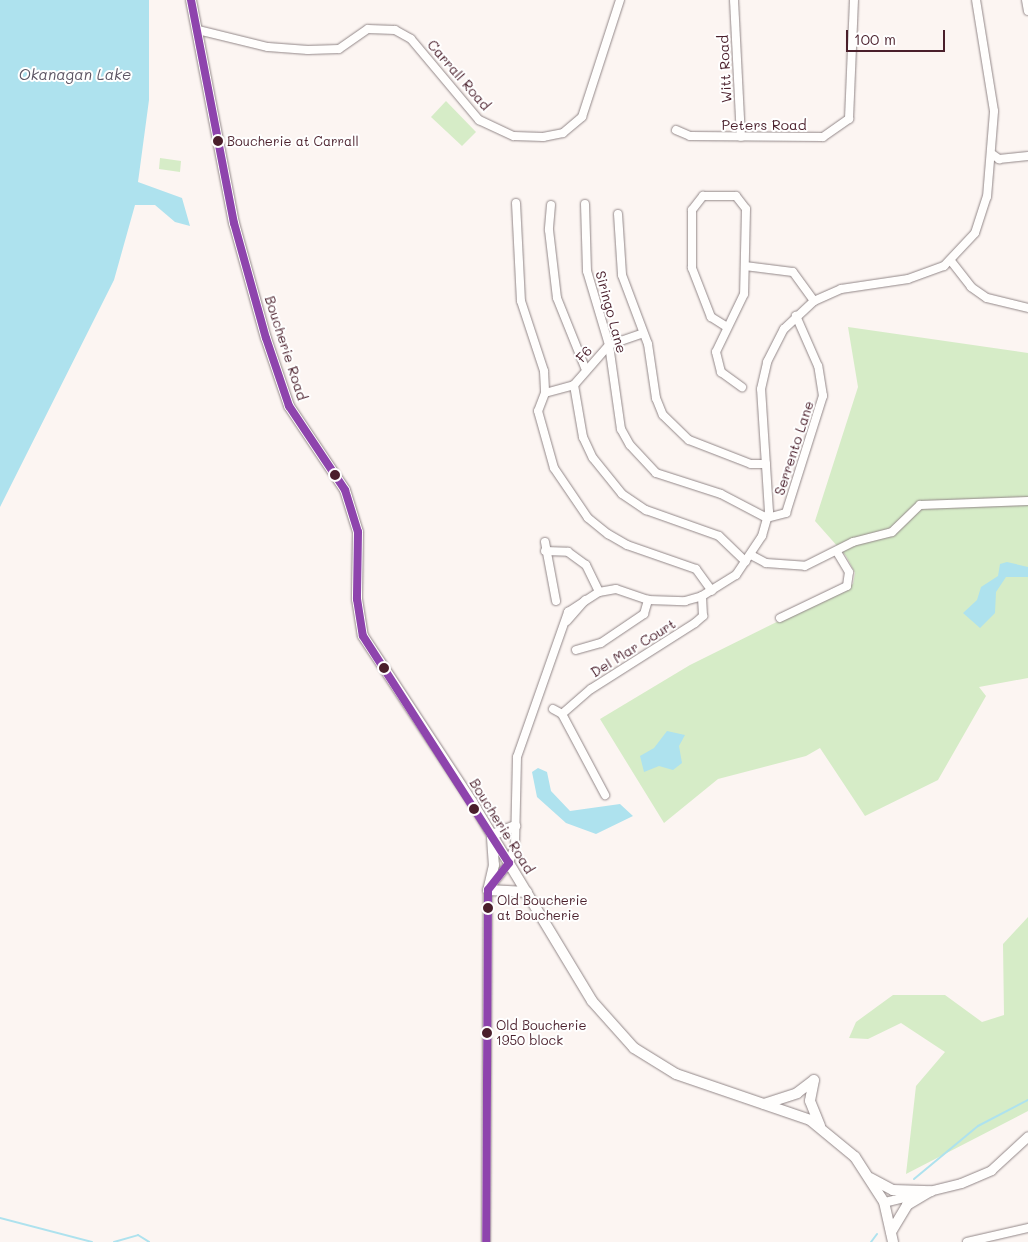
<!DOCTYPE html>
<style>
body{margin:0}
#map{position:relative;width:1028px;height:1242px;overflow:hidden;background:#fcf5f2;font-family:Mali,sans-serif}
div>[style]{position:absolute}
.green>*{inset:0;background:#d6ecc7}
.water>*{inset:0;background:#aee2ee}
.stream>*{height:2px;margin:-1px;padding:0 1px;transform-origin:1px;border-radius:1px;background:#aee2ee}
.roads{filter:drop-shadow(0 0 1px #928788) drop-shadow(0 0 1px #928788)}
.minor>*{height:8px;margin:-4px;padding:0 4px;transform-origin:4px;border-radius:4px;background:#fffefd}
.tertiary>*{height:9px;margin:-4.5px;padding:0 4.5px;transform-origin:4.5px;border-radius:4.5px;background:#fffefd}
.secondary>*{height:10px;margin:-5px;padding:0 5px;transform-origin:5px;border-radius:5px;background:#fffefd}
.bus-1>*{height:8px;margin:-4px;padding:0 4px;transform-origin:4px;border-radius:4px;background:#8e44ad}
.dots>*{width:14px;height:14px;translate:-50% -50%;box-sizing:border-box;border:2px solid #fff;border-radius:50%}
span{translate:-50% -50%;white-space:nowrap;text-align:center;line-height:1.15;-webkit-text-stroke:4px #fff;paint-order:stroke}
.bus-label{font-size:13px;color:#4a1f2b}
.left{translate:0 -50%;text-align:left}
.street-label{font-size:14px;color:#4a1f2b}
.water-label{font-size:15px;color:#5e5765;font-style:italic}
.scale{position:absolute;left:846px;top:30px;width:99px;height:22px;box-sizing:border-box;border:2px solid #4a1f2b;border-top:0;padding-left:6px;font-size:15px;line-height:18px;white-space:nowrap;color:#4a1f2b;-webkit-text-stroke:4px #fff;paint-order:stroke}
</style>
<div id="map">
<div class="green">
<i style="clip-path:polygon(446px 101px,476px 132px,462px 146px,431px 117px)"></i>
<i style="clip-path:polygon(160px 158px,181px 161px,180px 172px,159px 169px)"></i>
<i style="clip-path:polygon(848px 327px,1028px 353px,1028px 678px,979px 687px,986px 696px,938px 780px,865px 816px,820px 748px,806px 756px,718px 779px,664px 823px,600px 719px,690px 665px,853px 584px,855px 573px,846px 556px,815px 521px,858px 387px)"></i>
<i style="clip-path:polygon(1028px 917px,1028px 1111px,906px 1174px,916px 1086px,945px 1052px,901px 1023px,868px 1039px,849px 1038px,856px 1022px,893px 995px,945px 995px,982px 1022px,1004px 1015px,1003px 944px)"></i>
</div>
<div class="water">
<i style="clip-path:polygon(0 0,149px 0,149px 100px,138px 182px,182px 198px,190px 226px,175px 222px,155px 205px,135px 205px,114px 280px,0 507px)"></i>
<i style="clip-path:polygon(1007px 562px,1028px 567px,1028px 577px,1006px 577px,996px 592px,995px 613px,980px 628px,963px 613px,977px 600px,981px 587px,998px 576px,1000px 564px)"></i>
<i style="clip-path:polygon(667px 731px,685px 735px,679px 746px,682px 763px,673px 770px,659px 766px,644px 772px,640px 756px,654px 748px)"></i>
<i style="clip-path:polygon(538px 768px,547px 772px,551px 791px,570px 811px,620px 804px,633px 816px,596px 834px,566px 823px,537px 797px,532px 772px)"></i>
</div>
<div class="stream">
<i style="left:914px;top:1179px;width:83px;rotate:-39.6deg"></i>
<i style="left:978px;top:1126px;width:56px;rotate:-27.5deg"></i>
<i style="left:0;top:1218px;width:95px;rotate:14.6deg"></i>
<i style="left:114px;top:1242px;width:25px;rotate:-16deg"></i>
<i style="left:138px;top:1235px;width:13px;rotate:32deg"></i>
<i style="left:871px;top:1242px;width:10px;rotate:-53deg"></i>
</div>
<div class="roads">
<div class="minor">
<i style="left:734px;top:0;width:137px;rotate:87.1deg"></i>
<i style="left:1026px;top:0;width:11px;rotate:80deg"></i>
<i style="left:198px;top:30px;width:72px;rotate:13.7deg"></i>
<i style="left:268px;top:47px;width:40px;rotate:4.3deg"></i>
<i style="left:308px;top:50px;width:31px;rotate:-2deg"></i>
<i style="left:339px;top:49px;width:35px;rotate:-35deg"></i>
<i style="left:368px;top:29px;width:27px;rotate:2deg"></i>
<i style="left:395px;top:30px;width:18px;rotate:29deg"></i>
<i style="left:411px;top:39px;width:106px;rotate:50deg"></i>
<i style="left:479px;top:120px;width:38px;rotate:25deg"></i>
<i style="left:514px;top:136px;width:29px;rotate:2deg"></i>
<i style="left:543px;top:137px;width:20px;rotate:-11deg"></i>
<i style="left:563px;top:133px;width:25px;rotate:-40deg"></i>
<i style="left:582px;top:117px;width:123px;rotate:-72deg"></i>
<i style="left:676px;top:130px;width:15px;rotate:23deg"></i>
<i style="left:690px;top:136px;width:133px;rotate:0.4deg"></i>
<i style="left:823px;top:137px;width:32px;rotate:-35deg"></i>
<i style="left:849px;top:119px;width:119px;rotate:-87.6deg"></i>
<i style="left:992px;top:154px;width:9px;rotate:36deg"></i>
<i style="left:999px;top:159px;width:29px;rotate:-6deg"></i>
<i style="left:516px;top:203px;width:98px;rotate:87.1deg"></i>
<i style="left:521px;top:301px;width:74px;rotate:71.8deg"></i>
<i style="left:544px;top:371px;width:22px;rotate:87deg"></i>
<i style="left:545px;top:393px;width:19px;rotate:111deg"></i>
<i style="left:538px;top:411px;width:59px;rotate:74.3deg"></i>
<i style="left:554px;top:468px;width:60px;rotate:55.8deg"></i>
<i style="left:588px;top:518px;width:26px;rotate:39deg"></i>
<i style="left:608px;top:534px;width:22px;rotate:30deg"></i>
<i style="left:627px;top:545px;width:73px;rotate:19.2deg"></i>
<i style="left:696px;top:569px;width:27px;rotate:54deg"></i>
<i style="left:585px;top:204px;width:67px;rotate:88.3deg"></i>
<i style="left:587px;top:271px;width:77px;rotate:73.4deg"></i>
<i style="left:609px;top:345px;width:85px;rotate:81.9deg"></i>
<i style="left:621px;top:429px;width:18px;rotate:61deg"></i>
<i style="left:630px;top:445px;width:38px;rotate:47deg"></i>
<i style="left:656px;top:473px;width:68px;rotate:17.9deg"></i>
<i style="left:721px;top:494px;width:52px;rotate:27.6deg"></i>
<i style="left:767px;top:518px;width:20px;rotate:-15deg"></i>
<i style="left:786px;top:513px;width:123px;rotate:-72.5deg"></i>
<i style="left:823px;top:396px;width:30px;rotate:-99deg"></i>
<i style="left:818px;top:366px;width:55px;rotate:-113.7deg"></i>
<i style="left:551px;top:205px;width:25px;rotate:95deg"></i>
<i style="left:549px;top:230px;width:68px;rotate:83.3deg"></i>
<i style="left:557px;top:298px;width:78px;rotate:68.1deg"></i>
<i style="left:618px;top:214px;width:61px;rotate:86.2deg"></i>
<i style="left:622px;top:275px;width:74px;rotate:69.4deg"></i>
<i style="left:648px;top:344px;width:55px;rotate:81.6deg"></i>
<i style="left:656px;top:398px;width:18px;rotate:68deg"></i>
<i style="left:663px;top:415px;width:36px;rotate:44deg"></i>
<i style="left:689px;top:440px;width:66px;rotate:21.2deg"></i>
<i style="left:751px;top:464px;width:15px"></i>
<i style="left:951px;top:261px;width:33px;rotate:52deg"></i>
<i style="left:971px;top:287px;width:19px;rotate:35deg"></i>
<i style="left:987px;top:298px;width:42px;rotate:13.7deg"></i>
<i style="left:745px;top:266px;width:48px;rotate:7.1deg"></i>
<i style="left:793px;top:272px;width:36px;rotate:54deg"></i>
<i style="left:727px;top:327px;width:19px;rotate:-148deg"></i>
<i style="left:711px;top:317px;width:53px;rotate:-111.2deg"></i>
<i style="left:692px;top:268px;width:58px;rotate:-90deg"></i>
<i style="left:692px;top:210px;width:18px;rotate:-52deg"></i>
<i style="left:703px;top:196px;width:33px"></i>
<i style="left:736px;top:196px;width:16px;rotate:52deg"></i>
<i style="left:746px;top:209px;width:85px;rotate:91.3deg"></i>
<i style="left:744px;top:294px;width:64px;rotate:115.8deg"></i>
<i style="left:716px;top:352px;width:21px;rotate:76deg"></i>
<i style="left:721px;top:372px;width:26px;rotate:36deg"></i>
<i style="left:574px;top:385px;width:53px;rotate:80.2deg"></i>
<i style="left:583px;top:437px;width:23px;rotate:65deg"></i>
<i style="left:593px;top:458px;width:46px;rotate:51.1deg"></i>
<i style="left:622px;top:494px;width:29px;rotate:34deg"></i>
<i style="left:646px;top:510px;width:77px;rotate:19.6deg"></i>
<i style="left:719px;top:536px;width:37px;rotate:44deg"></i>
<i style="left:545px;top:393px;width:30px;rotate:-15deg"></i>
<i style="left:574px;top:385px;width:53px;rotate:-48.8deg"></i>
<i style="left:609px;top:345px;width:36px;rotate:-19deg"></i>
<i style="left:545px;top:542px;width:60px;rotate:79.4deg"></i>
<i style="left:545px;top:551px;width:23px;rotate:2deg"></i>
<i style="left:568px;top:552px;width:22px;rotate:36deg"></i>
<i style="left:586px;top:565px;width:30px;rotate:64deg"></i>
<i style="left:751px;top:555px;width:17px;rotate:28deg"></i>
<i style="left:766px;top:563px;width:39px;rotate:4deg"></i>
<i style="left:805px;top:566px;width:54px;rotate:-26.6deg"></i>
<i style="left:853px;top:542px;width:40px;rotate:-14.4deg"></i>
<i style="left:892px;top:532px;width:39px;rotate:-44deg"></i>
<i style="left:920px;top:505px;width:108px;rotate:-2.1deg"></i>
<i style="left:780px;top:618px;width:74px;rotate:-25.5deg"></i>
<i style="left:847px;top:586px;width:14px;rotate:-82deg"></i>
<i style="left:849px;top:572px;width:23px;rotate:-121deg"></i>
<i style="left:567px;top:621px;width:28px;rotate:-49deg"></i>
<i style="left:576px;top:650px;width:26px;rotate:-16deg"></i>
<i style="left:601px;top:643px;width:52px;rotate:-34deg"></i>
<i style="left:644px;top:614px;width:15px;rotate:-74deg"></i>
<i style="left:553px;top:709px;width:10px;rotate:29deg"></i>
<i style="left:562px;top:714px;width:92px;rotate:62deg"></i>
<i style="left:562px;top:714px;width:38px;rotate:-41deg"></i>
<i style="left:591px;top:689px;width:123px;rotate:-32.4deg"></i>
<i style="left:695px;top:623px;width:11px;rotate:-41deg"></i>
<i style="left:703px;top:616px;width:20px;rotate:-93deg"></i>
<i style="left:486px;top:1242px;width:352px;rotate:-89.7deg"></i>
<i style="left:488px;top:890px;width:34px;rotate:-52deg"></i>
<i style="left:509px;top:863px;width:19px;rotate:-72deg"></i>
<i style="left:515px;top:845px;width:88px;rotate:-88.7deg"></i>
<i style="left:517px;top:757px;width:154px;rotate:-70.6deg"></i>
<i style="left:568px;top:612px;width:37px;rotate:-33deg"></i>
<i style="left:599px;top:592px;width:17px;rotate:-10deg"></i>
<i style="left:616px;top:589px;width:34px;rotate:19deg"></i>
<i style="left:648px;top:600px;width:37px;rotate:2deg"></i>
<i style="left:685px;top:601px;width:18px;rotate:-16deg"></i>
<i style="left:702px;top:596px;width:40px;rotate:-32deg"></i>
<i style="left:736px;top:575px;width:47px;rotate:-56.3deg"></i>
<i style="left:762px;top:536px;width:25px;rotate:-74deg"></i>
<i style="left:769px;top:512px;width:123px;rotate:-93.7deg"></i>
<i style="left:761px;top:389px;width:28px;rotate:-77deg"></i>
<i style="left:767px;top:362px;width:37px;rotate:-63deg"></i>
<i style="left:784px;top:329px;width:41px;rotate:-43deg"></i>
<i style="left:814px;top:301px;width:30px;rotate:-24deg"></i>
<i style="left:841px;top:289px;width:68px;rotate:-8.5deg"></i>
<i style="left:908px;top:279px;width:38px;rotate:-20deg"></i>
<i style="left:944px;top:266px;width:45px;rotate:-46.8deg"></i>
<i style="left:975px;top:233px;width:38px;rotate:-72deg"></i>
<i style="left:987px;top:197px;width:86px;rotate:-85.3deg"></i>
<i style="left:994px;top:111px;width:112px;rotate:-99.2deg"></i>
<i style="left:967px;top:1242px;width:63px;rotate:-12.9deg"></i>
</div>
<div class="tertiary">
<i style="left:884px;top:1202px;width:79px;rotate:-13.9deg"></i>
<i style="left:961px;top:1183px;width:33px;rotate:-23deg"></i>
<i style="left:991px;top:1170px;width:50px;rotate:-42.6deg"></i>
</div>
<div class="secondary">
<i style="left:191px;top:0;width:227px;rotate:79.1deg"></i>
<i style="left:234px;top:223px;width:119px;rotate:74.5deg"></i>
<i style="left:266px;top:338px;width:72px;rotate:71.3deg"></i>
<i style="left:289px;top:406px;width:101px;rotate:56.3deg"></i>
<i style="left:345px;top:490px;width:44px;rotate:72.8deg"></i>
<i style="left:358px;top:532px;width:67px;rotate:90.9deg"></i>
<i style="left:357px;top:599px;width:37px;rotate:81deg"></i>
<i style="left:363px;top:636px;width:199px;rotate:56.7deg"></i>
<i style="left:472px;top:802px;width:232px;rotate:58.9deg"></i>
<i style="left:592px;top:1001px;width:63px;rotate:48.2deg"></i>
<i style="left:634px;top:1048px;width:49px;rotate:31.8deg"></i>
<i style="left:676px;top:1074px;width:142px;rotate:18.9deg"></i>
<i style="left:810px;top:1120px;width:58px;rotate:39.4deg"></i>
<i style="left:855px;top:1157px;width:54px;rotate:57.2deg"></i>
<i style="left:884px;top:1202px;width:41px;rotate:77.3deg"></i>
<i style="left:492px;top:835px;width:25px;rotate:-21deg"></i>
<i style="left:492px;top:838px;width:27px;rotate:86deg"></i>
<i style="left:494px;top:865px;width:26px;rotate:103deg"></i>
<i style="left:488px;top:890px;width:39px;rotate:3deg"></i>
<i style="left:814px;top:1080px;width:21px;rotate:101deg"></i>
<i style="left:810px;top:1101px;width:27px;rotate:68deg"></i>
<i style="left:764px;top:1104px;width:35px;rotate:-18deg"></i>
<i style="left:797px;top:1093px;width:21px;rotate:-37deg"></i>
<i style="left:870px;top:1178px;width:26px;rotate:28deg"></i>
<i style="left:893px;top:1190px;width:38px;rotate:2deg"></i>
<i style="left:891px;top:1232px;width:31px;rotate:-59deg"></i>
<i style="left:907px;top:1205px;width:26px;rotate:-31deg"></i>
</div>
</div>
<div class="bus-1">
<i style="left:191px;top:0;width:227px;rotate:79.1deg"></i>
<i style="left:234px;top:223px;width:119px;rotate:74.5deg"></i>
<i style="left:266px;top:338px;width:72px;rotate:71.3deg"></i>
<i style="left:289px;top:406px;width:101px;rotate:56.3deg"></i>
<i style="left:345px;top:490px;width:44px;rotate:72.8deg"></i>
<i style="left:358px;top:532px;width:67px;rotate:90.9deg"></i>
<i style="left:357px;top:599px;width:37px;rotate:81deg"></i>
<i style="left:363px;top:636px;width:270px;rotate:57.3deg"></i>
<i style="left:509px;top:863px;width:34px;rotate:128deg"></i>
<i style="left:488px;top:890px;width:352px;rotate:90.3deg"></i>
</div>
<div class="dots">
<i style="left:218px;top:141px;background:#4a1f2b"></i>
<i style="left:335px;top:475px;background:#4a1f2b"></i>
<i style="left:384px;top:668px;background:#4a1f2b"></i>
<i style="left:474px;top:809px;background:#4a1f2b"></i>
<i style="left:488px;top:908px;background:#4a1f2b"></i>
<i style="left:487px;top:1033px;background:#4a1f2b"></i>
</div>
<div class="bus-label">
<span class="left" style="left:227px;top:141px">Boucherie at Carrall</span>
<span class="left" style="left:497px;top:908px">Old Boucherie<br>at Boucherie</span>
<span class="left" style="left:496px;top:1033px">Old Boucherie<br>1950 block</span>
</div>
<div class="street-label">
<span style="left:725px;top:69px;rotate:-93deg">Witt Road</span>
<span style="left:459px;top:75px;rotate:49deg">Carrall Road</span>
<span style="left:764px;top:125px">Peters Road</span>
<span style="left:611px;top:312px;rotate:75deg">Siringo Lane</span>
<span style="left:286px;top:348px;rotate:72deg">Boucherie Road</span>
<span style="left:584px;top:354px;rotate:-49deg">F6</span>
<span style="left:794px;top:448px;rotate:-72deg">Serrento Lane</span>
<span style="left:633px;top:648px;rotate:-32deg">Del Mar Court</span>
<span style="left:502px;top:826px;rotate:58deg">Boucherie Road</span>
</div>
<div class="water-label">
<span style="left:75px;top:75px">Okanagan Lake</span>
</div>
<div class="scale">100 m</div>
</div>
